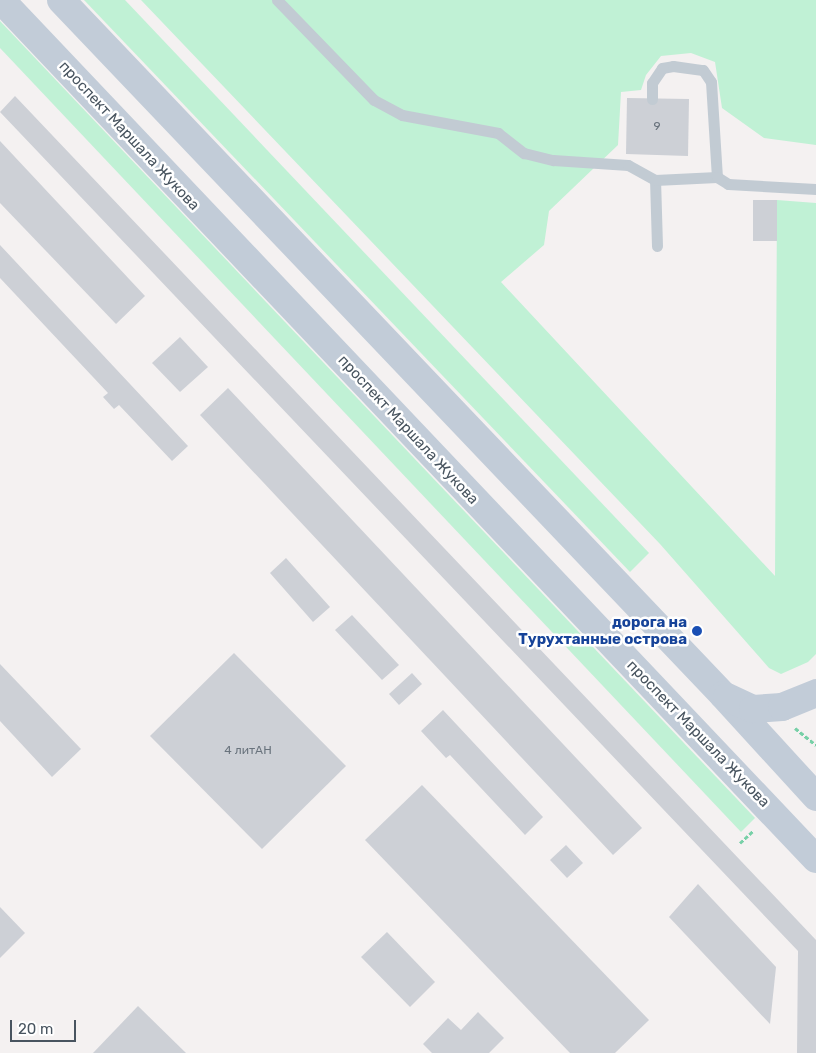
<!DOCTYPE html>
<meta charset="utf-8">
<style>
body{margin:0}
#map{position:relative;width:816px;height:1053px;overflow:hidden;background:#f4f1f1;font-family:Rubik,sans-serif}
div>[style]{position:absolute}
.green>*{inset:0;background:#c0f1d5}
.building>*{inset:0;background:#cdd0d6}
.path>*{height:3px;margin-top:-1.5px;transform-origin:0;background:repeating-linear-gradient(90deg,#77d0a7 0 4px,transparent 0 6.5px)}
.lane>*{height:11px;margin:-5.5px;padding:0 5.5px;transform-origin:5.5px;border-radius:5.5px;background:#c2cbd3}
.secondary>*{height:28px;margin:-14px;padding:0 14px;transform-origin:14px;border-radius:14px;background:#c2ccd8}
.dots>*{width:14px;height:14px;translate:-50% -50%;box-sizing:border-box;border:2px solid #fff;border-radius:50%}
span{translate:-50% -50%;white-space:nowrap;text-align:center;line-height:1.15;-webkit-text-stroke:5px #fff;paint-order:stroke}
.number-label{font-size:12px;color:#69737d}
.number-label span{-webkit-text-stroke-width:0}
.street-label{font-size:15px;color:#48545f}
.transit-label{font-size:15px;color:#164399;font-weight:700}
.right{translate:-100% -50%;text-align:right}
.scale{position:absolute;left:10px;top:1020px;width:66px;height:22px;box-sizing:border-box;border:2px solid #48545f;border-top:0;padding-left:6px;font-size:15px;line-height:18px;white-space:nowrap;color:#48545f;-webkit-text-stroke:4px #fff;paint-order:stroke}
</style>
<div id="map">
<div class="green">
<i style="clip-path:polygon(84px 0,125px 0,649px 553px,630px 572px)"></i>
<i style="clip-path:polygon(141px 0,816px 0,816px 145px,764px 138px,722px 108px,715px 62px,691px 53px,661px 56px,646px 75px,641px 90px,621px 92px,618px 145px,549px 211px,544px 245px,501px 282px,775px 576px,777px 200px,816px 203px,816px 654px,808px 662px,781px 674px,769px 668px,660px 544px)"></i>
<i style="clip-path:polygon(0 21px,755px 818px,741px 832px,0 48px)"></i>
</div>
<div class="building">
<i style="clip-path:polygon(15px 96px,816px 940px,816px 1053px,797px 1053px,798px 951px,0 112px)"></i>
<i style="clip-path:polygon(627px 98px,689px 99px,688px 156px,626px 154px)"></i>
<i style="clip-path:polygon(0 141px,145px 296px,116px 324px,0 203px)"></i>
<i style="clip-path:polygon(753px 200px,777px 200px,777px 241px,753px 241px)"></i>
<i style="clip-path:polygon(0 245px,188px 446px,172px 461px,119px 405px,114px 409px,103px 397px,108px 393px,0 278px)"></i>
<i style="clip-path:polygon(180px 337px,208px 367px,180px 392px,152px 363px)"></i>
<i style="clip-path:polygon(228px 388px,642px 828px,613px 855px,200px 415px)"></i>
<i style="clip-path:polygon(286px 558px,330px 607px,313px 622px,270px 573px)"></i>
<i style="clip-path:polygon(352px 615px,399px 665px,382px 680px,335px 630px)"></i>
<i style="clip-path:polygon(234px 653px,346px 766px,262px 849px,150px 736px)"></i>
<i style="clip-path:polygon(0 664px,81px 749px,52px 777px,0 721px)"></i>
<i style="clip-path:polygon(412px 673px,422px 684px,399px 705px,389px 694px)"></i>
<i style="clip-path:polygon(443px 710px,543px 817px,525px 835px,450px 755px,446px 758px,421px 731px)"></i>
<i style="clip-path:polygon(422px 785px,649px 1020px,615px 1053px,570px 1053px,365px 840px)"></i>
<i style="clip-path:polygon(566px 845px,583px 863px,567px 878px,550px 860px)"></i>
<i style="clip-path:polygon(698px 884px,776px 967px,770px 1024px,669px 917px)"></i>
<i style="clip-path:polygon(0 907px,25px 933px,0 958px)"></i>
<i style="clip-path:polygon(387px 932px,435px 982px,410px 1007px,361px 957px)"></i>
<i style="clip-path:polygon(138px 1006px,186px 1053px,93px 1053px)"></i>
<i style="clip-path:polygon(478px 1012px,504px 1038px,489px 1053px,432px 1053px,423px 1044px,448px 1018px,461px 1030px)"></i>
</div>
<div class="path">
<i style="left:795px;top:728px;width:27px;rotate:39deg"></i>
<i style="left:740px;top:843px;width:19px;rotate:-43deg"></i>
</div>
<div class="lane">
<i style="left:277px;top:0;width:139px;rotate:45.9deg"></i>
<i style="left:374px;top:100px;width:32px;rotate:28deg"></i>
<i style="left:402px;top:115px;width:98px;rotate:10.6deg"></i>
<i style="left:498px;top:133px;width:33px;rotate:38deg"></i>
<i style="left:524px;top:153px;width:30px;rotate:14deg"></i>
<i style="left:553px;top:160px;width:75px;rotate:3.8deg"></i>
<i style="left:628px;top:165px;width:31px;rotate:29deg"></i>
<i style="left:652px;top:99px;width:16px;rotate:-90deg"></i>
<i style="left:652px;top:83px;width:18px;rotate:-56deg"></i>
<i style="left:662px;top:68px;width:11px;rotate:-10deg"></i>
<i style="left:673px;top:66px;width:30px;rotate:8deg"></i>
<i style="left:703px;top:70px;width:14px;rotate:56deg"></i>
<i style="left:711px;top:82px;width:95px;rotate:86.4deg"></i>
<i style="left:657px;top:246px;width:66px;rotate:-91.7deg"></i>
<i style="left:655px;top:180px;width:62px;rotate:-2.8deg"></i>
<i style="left:717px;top:177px;width:13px;rotate:32deg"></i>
<i style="left:728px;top:184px;width:88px;rotate:3.3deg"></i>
</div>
<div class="secondary">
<i style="left:1px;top:0;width:1184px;rotate:46.51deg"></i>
<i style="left:61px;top:0;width:960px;rotate:46.39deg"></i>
<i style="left:723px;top:695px;width:138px;rotate:47.6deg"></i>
<i style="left:727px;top:697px;width:29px;rotate:25deg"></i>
<i style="left:753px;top:709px;width:29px;rotate:-4deg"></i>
<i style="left:782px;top:707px;width:37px;rotate:-22deg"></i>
</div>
<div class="dots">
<i style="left:697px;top:631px;background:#1a4fb4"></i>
</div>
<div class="number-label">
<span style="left:657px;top:127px">9</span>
<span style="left:248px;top:751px">4 литАН</span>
</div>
<div class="street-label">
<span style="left:129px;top:136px;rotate:47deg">проспект Маршала Жукова</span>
<span style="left:408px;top:430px;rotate:47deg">проспект Маршала Жукова</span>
<span style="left:698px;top:734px;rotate:46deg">проспект Маршала Жукова</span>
</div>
<div class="transit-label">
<span class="right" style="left:687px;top:631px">дорога на<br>Турухтанные острова</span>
</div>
<div class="scale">20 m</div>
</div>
